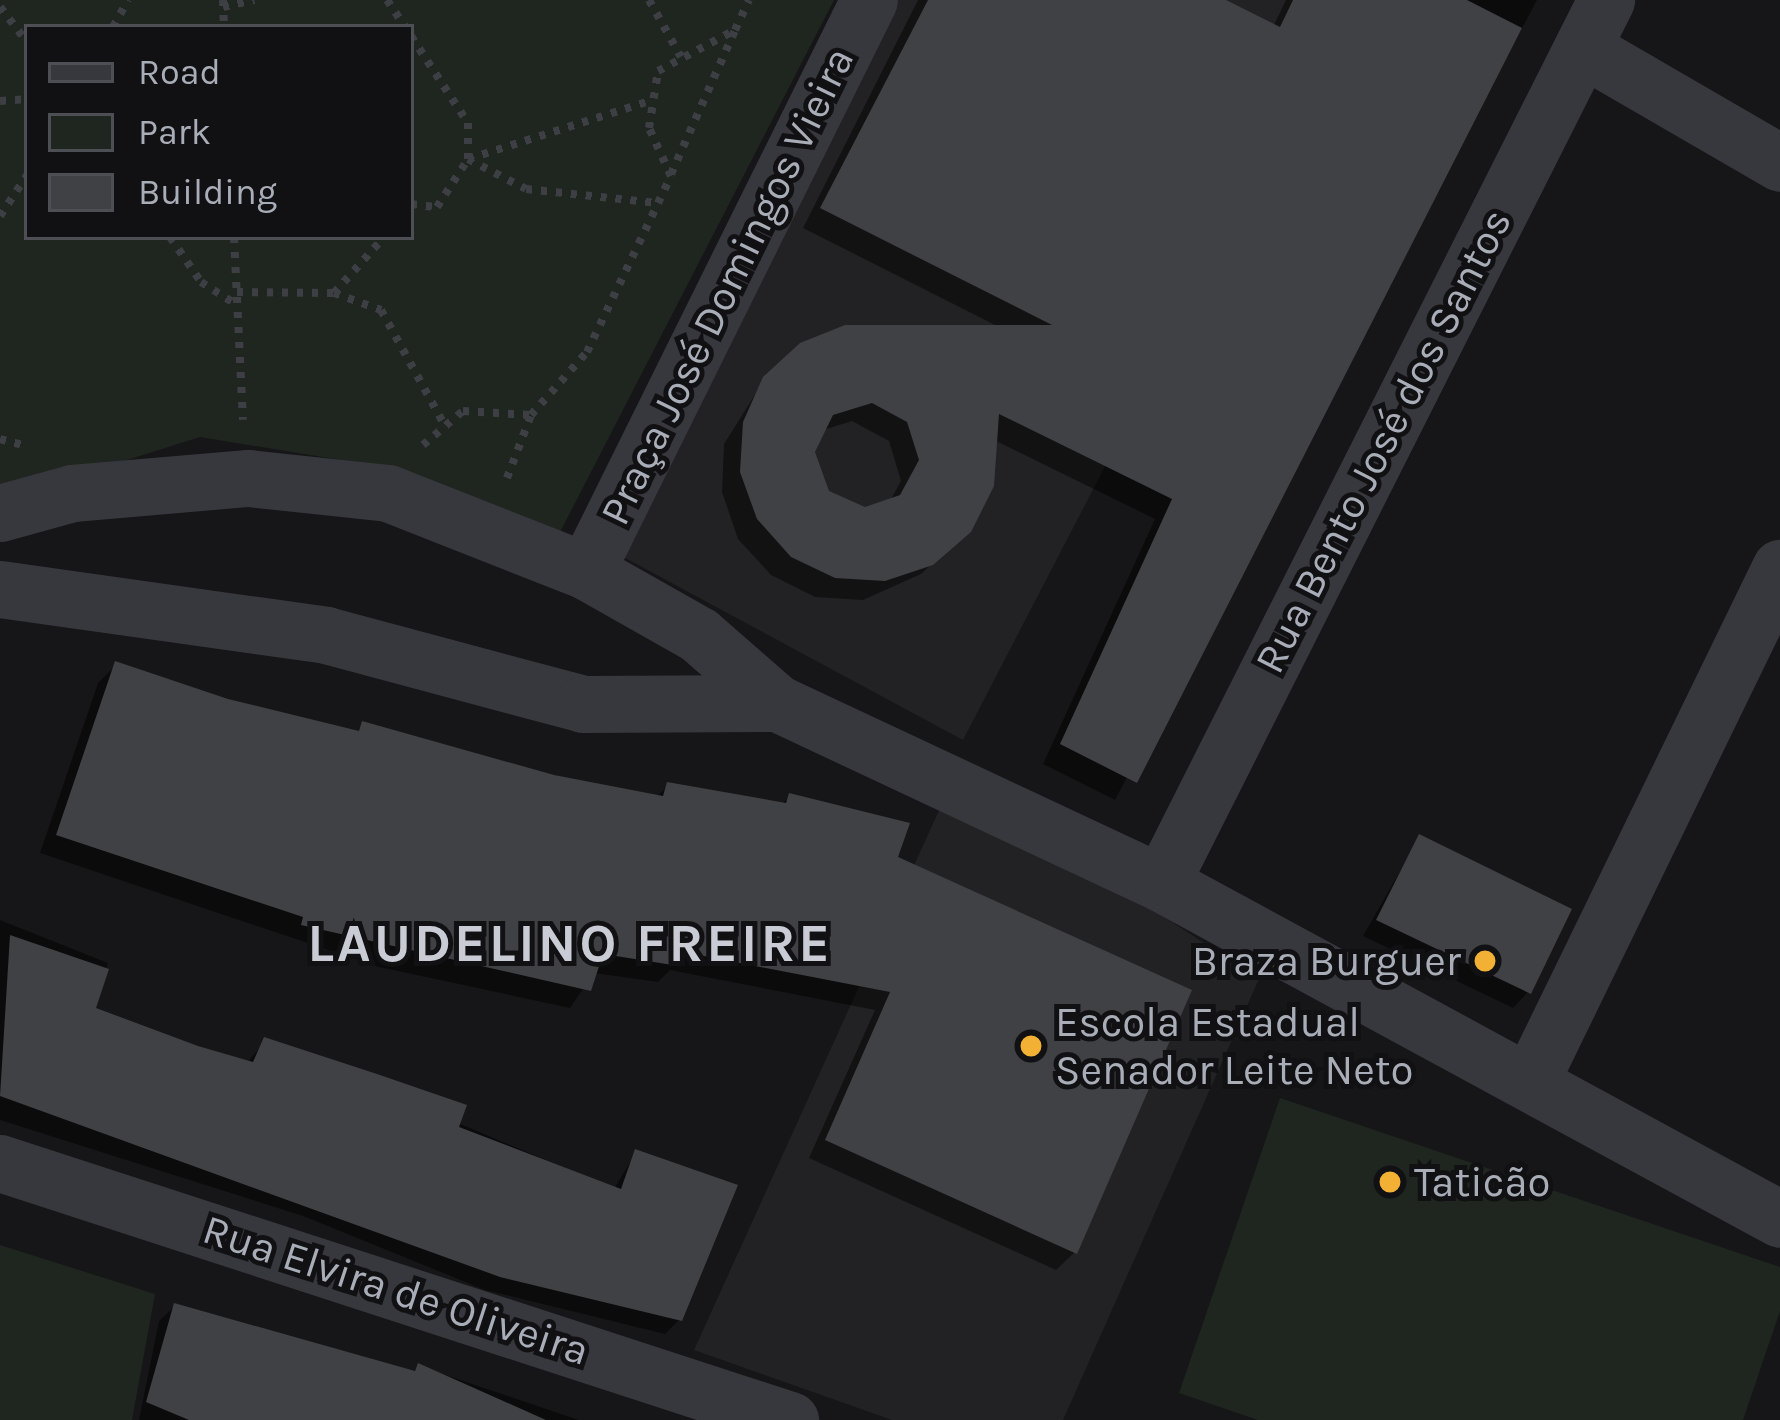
<!DOCTYPE html>
<meta charset="utf-8">
<style>
body{margin:0}
#map{position:relative;width:1780px;height:1420px;overflow:hidden;background:#161618;font-family:Karla,sans-serif}
div>[style]{position:absolute}
.built>*{inset:0;background:#222225}
.green>*{inset:0;background:#1e261f}
.shadow>*{inset:0;background:#0007}
.building>*{inset:0;background:#404145}
.path>*{height:8px;margin-top:-4px;transform-origin:0;background:repeating-linear-gradient(90deg,#3d3f44 0 6px,transparent 0 15px)}
.street>*{height:57px;margin:-28.5px;padding:0 28.5px;transform-origin:28.5px;border-radius:28.5px;background:#37383d}
.dots>*{width:33px;height:33px;translate:-50% -50%;box-sizing:border-box;border:6px solid #111113;border-radius:50%}
span{translate:-50% -50%;white-space:nowrap;text-align:center;line-height:1.15;-webkit-text-stroke:10px #111113;paint-order:stroke}
.street-label{font-size:42px;color:#a8adb8}
.poi-label{font-size:42px;color:#a8adb8}
.right{translate:-100% -50%;text-align:right}
.left{translate:0 -50%;text-align:left}
.district-label{font-size:54px;color:#c9ccd4;font-weight:700;letter-spacing:3px}
.legend{position:absolute;left:24px;top:24px;width:390px;height:216px;box-sizing:border-box;background:#111113;border:3px solid #4d4f55;margin:0;padding:15px 21px;list-style:none;font-size:36px;color:#a8adb8}
.legend li{display:flex;align-items:center;gap:24px;height:60px}
.legend b{width:60px;border:3px solid #4d4f55}
</style>
<div id="map">
<div class="built">
<i style="clip-path:polygon(898px 0,1347px 0,963px 740px,616px 553px)"></i>
<i style="clip-path:polygon(941px 806px,1146px 905px,1259px 979px,1063px 1420px,892px 1420px,694px 1350px)"></i>
</div>
<div class="green">
<i style="clip-path:polygon(evenodd,0 0,834px 0,556px 540px,402px 470px,200px 437px,0 500px,0 0,27px 27px,411px 27px,411px 237px,27px 237px,27px 27px)"></i>
<i style="clip-path:polygon(1280px 1098px,1780px 1267px,1780px 1311px,1743px 1420px,1258px 1420px,1179px 1393px)"></i>
<i style="clip-path:polygon(0 1245px,155px 1294px,132px 1420px,0 1420px)"></i>
</div>
<div class="shadow">
<i style="clip-path:polygon(evenodd,918px 0,1220px 0,1273px 27px,1286px 0,1537px 0,1115px 800px,1043px 764px,1155px 519px,994px 440px,955px 542px,921px 574px,863px 600px,815px 597px,771px 575px,738px 539px,722px 492px,724px 444px,765px 379px,1001px 328px,803px 228px,918px 0,852px 421px,889px 441px,901px 481px,890px 501px,865px 510px,827px 493px,812px 452px,823px 430px,852px 421px)"></i>
<i style="clip-path:polygon(116px 665px,227px 702px,655px 798px,668px 786px,781px 805px,790px 796px,894px 858px,1188px 992px,1074px 1253px,1056px 1270px,809px 1158px,875px 1010px,670px 970px,658px 982px,594px 973px,570px 1008px,379px 967px,40px 853px,98px 683px)"></i>
<i style="clip-path:polygon(1419px 838px,1528px 992px,1513px 1008px,1363px 936px)"></i>
<i style="clip-path:polygon(0 920px,108px 963px,92px 1010px,247px 1063px,265px 1041px,614px 1189px,636px 1152px,679px 1320px,665px 1334px,485px 1290px,303px 1216px,0 1120px)"></i>
<i style="clip-path:polygon(175px 1306px,411px 1373px,419px 1366px,579px 1420px,139px 1420px,159px 1321px)"></i>
</div>
<div class="building">
<i style="clip-path:polygon(evenodd,928px 0,1226px 0,1280px 27px,1293px 0,1467px 0,1522px 28px,1137px 783px,1060px 744px,1172px 499px,999px 414px,994px 486px,971px 532px,933px 565px,885px 581px,835px 578px,791px 557px,757px 519px,740px 472px,743px 422px,763px 377px,800px 343px,845px 325px,1052px 325px,820px 208px,928px 0,872px 403px,907px 422px,919px 460px,900px 495px,865px 507px,829px 491px,815px 452px,833px 415px,872px 403px)"></i>
<i style="clip-path:polygon(115px 661px,228px 699px,359px 731px,362px 721px,554px 775px,663px 796px,667px 782px,786px 803px,789px 793px,910px 823px,898px 857px,1192px 990px,1077px 1254px,825px 1140px,890px 992px,683px 952px,679px 966px,603px 954px,591px 991px,301px 925px,303px 917px,56px 835px)"></i>
<i style="clip-path:polygon(1419px 834px,1572px 909px,1531px 994px,1376px 920px)"></i>
<i style="clip-path:polygon(10px 935px,109px 969px,96px 1008px,198px 1046px,253px 1062px,264px 1037px,377px 1074px,467px 1105px,459px 1127px,621px 1189px,635px 1149px,738px 1185px,682px 1321px,500px 1277px,0 1096px)"></i>
<i style="clip-path:polygon(174px 1303px,415px 1371px,418px 1363px,546px 1420px,189px 1420px,146px 1402px)"></i>
</div>
<div class="path">
<i style="left:223px;top:0;width:27px;rotate:88deg"></i>
<i style="left:387px;top:0;width:32px;rotate:56deg"></i>
<i style="left:649px;top:0;width:65px;rotate:60.7deg"></i>
<i style="left:0;top:7px;width:44px;rotate:52.4deg"></i>
<i style="left:223px;top:7px;width:32px;rotate:-13deg"></i>
<i style="left:113px;top:27px;width:31px;rotate:-61deg"></i>
<i style="left:411px;top:36px;width:104px;rotate:56.8deg"></i>
<i style="left:468px;top:123px;width:36px;rotate:90deg"></i>
<i style="left:468px;top:159px;width:65px;rotate:27.3deg"></i>
<i style="left:526px;top:189px;width:133px;rotate:6.1deg"></i>
<i style="left:0;top:101px;width:27px;rotate:-4deg"></i>
<i style="left:671px;top:174px;width:158px;rotate:-66deg"></i>
<i style="left:411px;top:204px;width:26px;rotate:7deg"></i>
<i style="left:437px;top:207px;width:57px;rotate:-57.1deg"></i>
<i style="left:468px;top:159px;width:194px;rotate:-17.7deg"></i>
<i style="left:0;top:216px;width:49px;rotate:-56.6deg"></i>
<i style="left:170px;top:237px;width:55px;rotate:55.4deg"></i>
<i style="left:201px;top:282px;width:43px;rotate:32.6deg"></i>
<i style="left:234px;top:237px;width:183px;rotate:87.2deg"></i>
<i style="left:237px;top:292px;width:97px;rotate:0.6deg"></i>
<i style="left:334px;top:293px;width:50px;rotate:19.9deg"></i>
<i style="left:381px;top:310px;width:132px;rotate:61.1deg"></i>
<i style="left:334px;top:293px;width:75px;rotate:-48.2deg"></i>
<i style="left:0;top:439px;width:23px;rotate:15deg"></i>
<i style="left:423px;top:445px;width:52px;rotate:-40.4deg"></i>
<i style="left:463px;top:411px;width:68px;rotate:3.4deg"></i>
<i style="left:531px;top:415px;width:84px;rotate:-48.4deg"></i>
<i style="left:587px;top:352px;width:195px;rotate:-64.5deg"></i>
<i style="left:671px;top:176px;width:53px;rotate:-114.6deg"></i>
<i style="left:649px;top:128px;width:58px;rotate:-81deg"></i>
<i style="left:658px;top:71px;width:87px;rotate:-28deg"></i>
<i style="left:735px;top:30px;width:33px;rotate:-65deg"></i>
<i style="left:507px;top:478px;width:67px;rotate:-69.1deg"></i>
</div>
<div class="street">
<i style="left:1582px;top:48px;width:229px;rotate:30.1deg"></i>
<i style="left:0;top:513px;width:75px;rotate:-15.5deg"></i>
<i style="left:72px;top:493px;width:177px;rotate:-4.9deg"></i>
<i style="left:248px;top:478px;width:141px;rotate:6.1deg"></i>
<i style="left:388px;top:493px;width:213px;rotate:21.5deg"></i>
<i style="left:586px;top:571px;width:130px;rotate:29.5deg"></i>
<i style="left:699px;top:635px;width:103px;rotate:41.1deg"></i>
<i style="left:777px;top:703px;width:424px;rotate:25.1deg"></i>
<i style="left:1161px;top:883px;width:704px;rotate:28.49deg"></i>
<i style="left:586px;top:571px;width:637px;rotate:-63.64deg"></i>
<i style="left:0;top:589px;width:329px;rotate:8deg"></i>
<i style="left:326px;top:635px;width:266px;rotate:15deg"></i>
<i style="left:583px;top:704px;width:194px;rotate:-0.3deg"></i>
<i style="left:1161px;top:883px;width:989px;rotate:-63.25deg"></i>
<i style="left:1530px;top:1082px;width:572px;rotate:-64.06deg"></i>
<i style="left:0;top:1163px;width:831px;rotate:18.02deg"></i>
</div>
<div class="dots">
<i style="left:1485px;top:961px;background:#f2b134"></i>
<i style="left:1031px;top:1046px;background:#f2b134"></i>
<i style="left:1390px;top:1182px;background:#f2b134"></i>
</div>
<div class="street-label">
<span style="left:727px;top:286px;rotate:-64deg">Praça José Domingos Vieira</span>
<span style="left:1383px;top:441px;rotate:-63deg">Rua Bento José dos Santos</span>
<span style="left:396px;top:1290px;rotate:18deg">Rua Elvira de Oliveira</span>
</div>
<div class="poi-label">
<span class="right" style="left:1461px;top:961px">Braza Burguer</span>
<span class="left" style="left:1055px;top:1046px">Escola Estadual<br>Senador Leite Neto</span>
<span class="left" style="left:1414px;top:1182px">Taticão</span>
</div>
<div class="district-label">
<span style="left:570px;top:943px">LAUDELINO FREIRE</span>
</div>
<ul class="legend">
<li><b style="height:15px;background:#37383d"></b>Road</li>
<li><b style="height:33px;background:#1e261f"></b>Park</li>
<li><b style="height:33px;background:#404145"></b>Building</li>
</ul>
</div>
